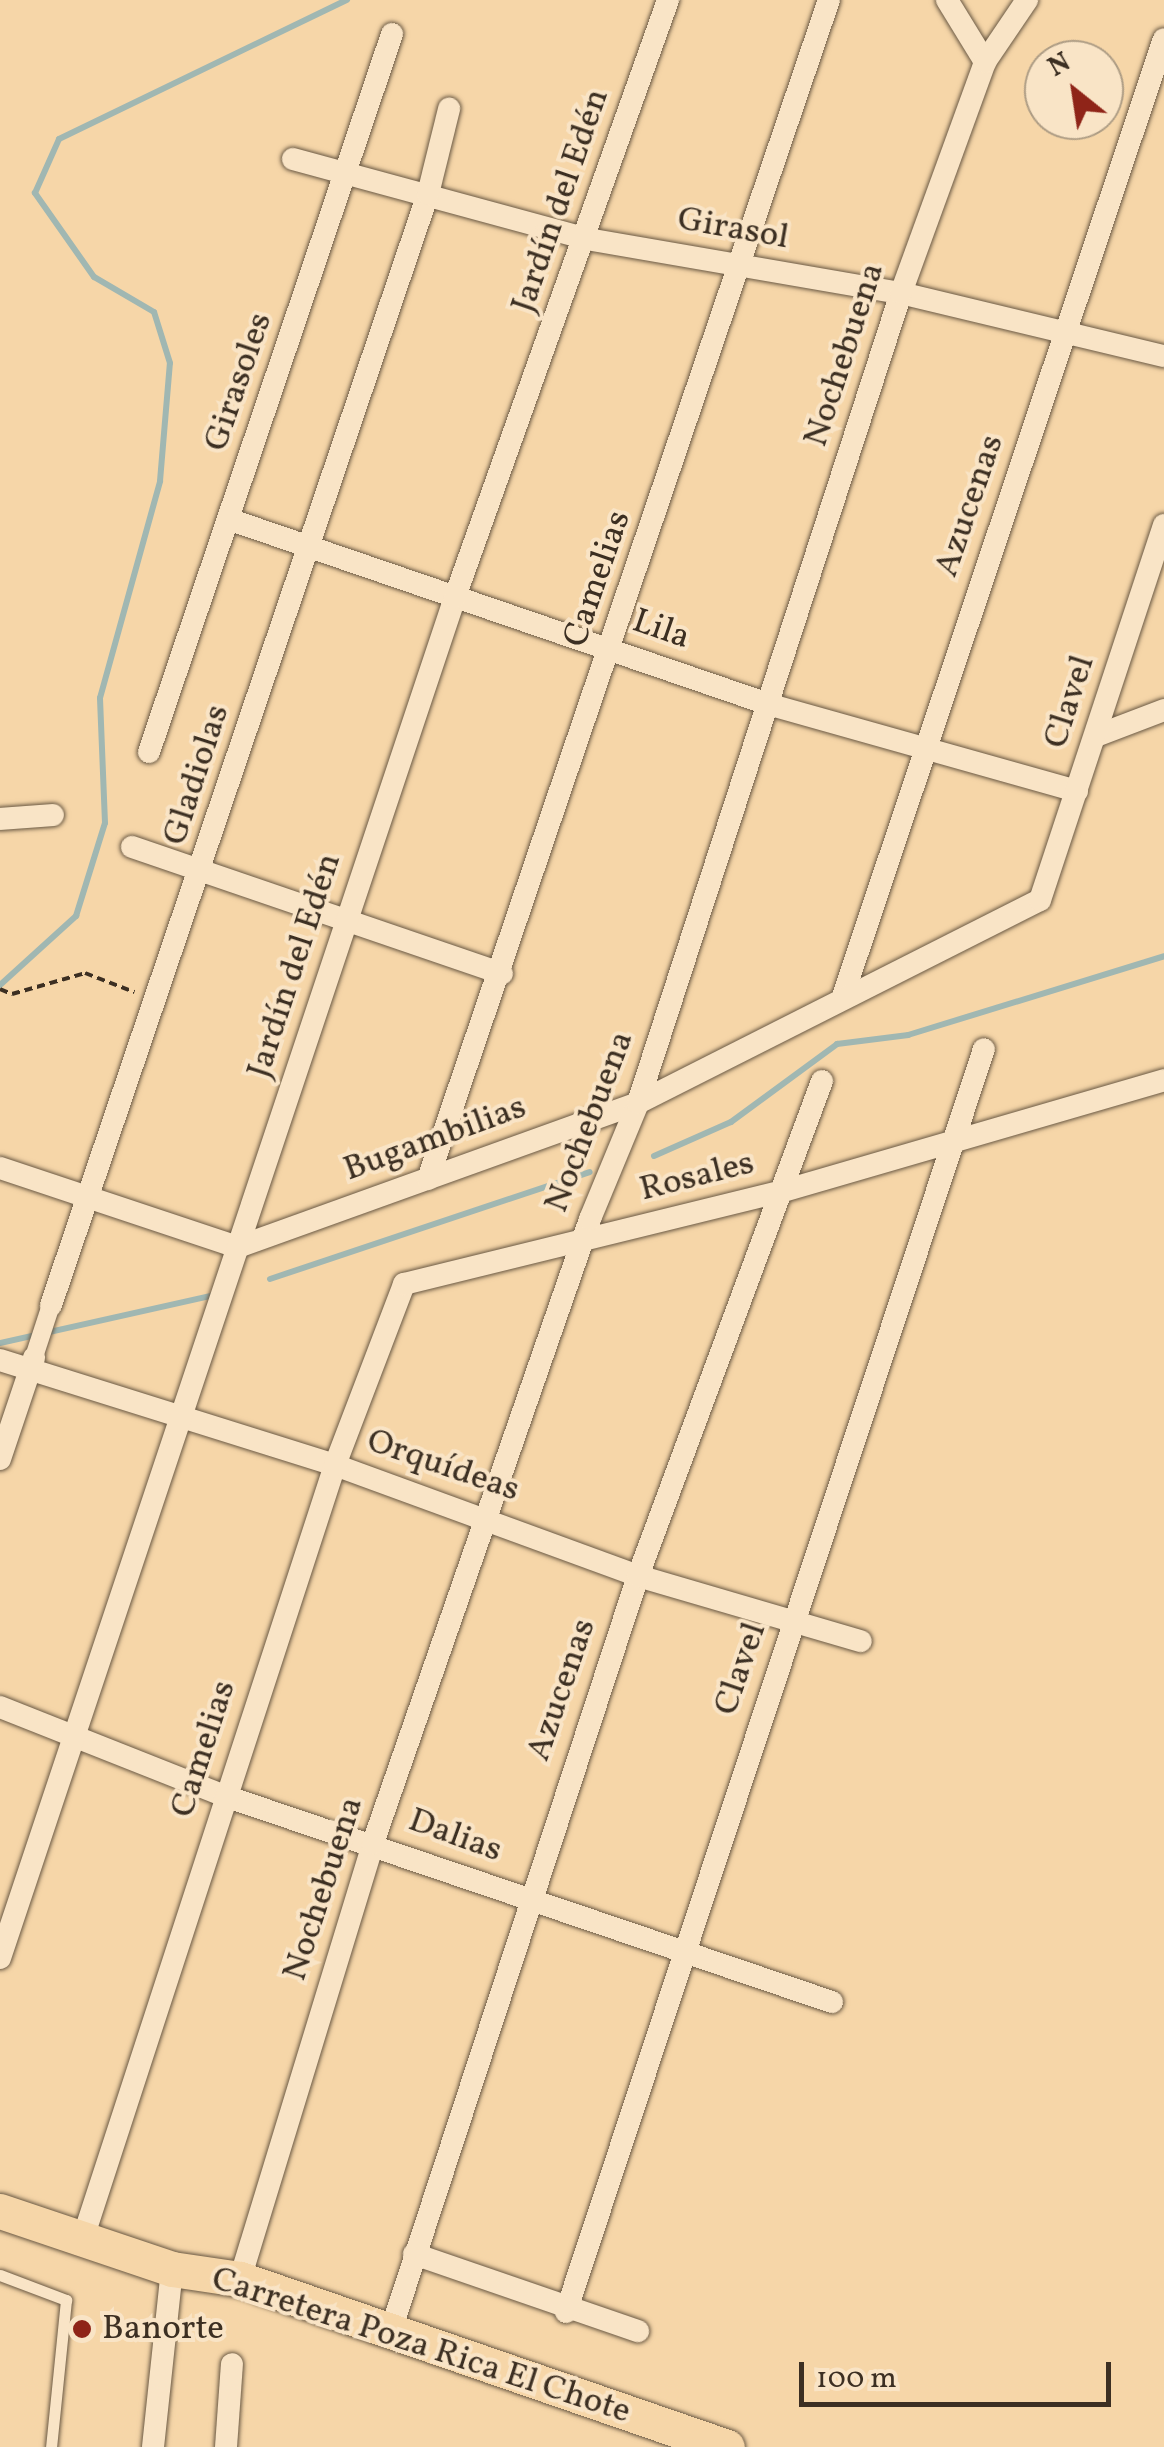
<!DOCTYPE html>
<meta charset="utf-8">
<style>
body{margin:0}
#map{position:relative;width:1164px;height:2447px;overflow:hidden;background:#f6d6a8;font-family:Vollkorn,serif}
div>[style]{position:absolute}
.stream>*{height:6px;margin:-3px;padding:0 3px;transform-origin:3px;border-radius:3px;background:#a0b7b2}
.path>*{height:4px;margin-top:-2px;transform-origin:0;background:repeating-linear-gradient(90deg,#3c2f22 0 8px,transparent 0 13px)}
.roads{filter:drop-shadow(0 0 2px #6a5944) drop-shadow(0 0 2px #6a5944)}
.service>*{height:11px;margin:-5.5px;padding:0 5.5px;transform-origin:5.5px;border-radius:5.5px;background:#f9e4c6}
.pedestrian>*{height:18px;margin:-9px;padding:0 9px;transform-origin:9px;border-radius:9px;background:#f9e4c6}
.minor>*{height:22px;margin:-11px;padding:0 11px;transform-origin:11px;border-radius:11px;background:#f9e4c6}
.primary>*{height:35px;margin:-17.5px;padding:0 17.5px;transform-origin:17.5px;border-radius:17.5px;background:#f6d6a8}
.dots>*{width:28px;height:28px;translate:-50% -50%;box-sizing:border-box;border:5px solid #f9e4c6;border-radius:50%}
span{translate:-50% -50%;white-space:nowrap;text-align:center;line-height:1.15;-webkit-text-stroke:8px #f9e4c6;paint-order:stroke}
.street-label{font-size:35px;color:#3c2f22}
.poi-label{font-size:35px;color:#3c2f22}
.left{translate:0 -50%;text-align:left}
.north{position:absolute;left:1024px;top:40px;width:100px;height:100px;box-sizing:border-box;background:#f9e4c6;border:2px solid #ad9c84;border-radius:50%;rotate:330deg;font-size:28px;font-weight:700;line-height:40px;text-align:center;color:#3c2f22}
.north::after{content:'';display:block;margin:auto;width:35px;height:45px;background:#8f2418;clip-path:polygon(50% 0,100% 100%,50% 72%,0 100%)}
.scale{position:absolute;left:799px;top:2362px;width:312px;height:45px;box-sizing:border-box;border:5px solid #3c2f22;border-top:0;padding-left:12px;font-size:30px;line-height:35px;white-space:nowrap;color:#3c2f22;-webkit-text-stroke:8px #f9e4c6;paint-order:stroke}
</style>
<div id="map">
<div class="stream">
<i style="left:0;top:985px;width:103px;rotate:-42.2deg"></i>
<i style="left:76px;top:916px;width:97px;rotate:-72.7deg"></i>
<i style="left:105px;top:823px;width:125px;rotate:-92.3deg"></i>
<i style="left:100px;top:698px;width:225px;rotate:-74.5deg"></i>
<i style="left:160px;top:481px;width:118px;rotate:-85.2deg"></i>
<i style="left:170px;top:363px;width:53px;rotate:-107.4deg"></i>
<i style="left:154px;top:312px;width:69px;rotate:-149.7deg"></i>
<i style="left:94px;top:277px;width:103px;rotate:-125.1deg"></i>
<i style="left:35px;top:193px;width:59px;rotate:-66deg"></i>
<i style="left:59px;top:139px;width:320px;rotate:-25.8deg"></i>
<i style="left:654px;top:1156px;width:84px;rotate:-23.8deg"></i>
<i style="left:731px;top:1122px;width:132px;rotate:-36.3deg"></i>
<i style="left:837px;top:1044px;width:72px;rotate:-7.2deg"></i>
<i style="left:908px;top:1035px;width:268px;rotate:-17.1deg"></i>
<i style="left:270px;top:1279px;width:337px;rotate:-18.5deg"></i>
<i style="left:0;top:1343px;width:216px;rotate:-12.6deg"></i>
</div>
<div class="path">
<i style="left:0;top:989px;width:13px;rotate:23deg"></i>
<i style="left:12px;top:994px;width:76px;rotate:-16deg"></i>
<i style="left:85px;top:973px;width:53px;rotate:21.2deg"></i>
</div>
<div class="roads">
<div class="service">
<i style="left:0;top:2275px;width:71px;rotate:20.7deg"></i>
<i style="left:66px;top:2300px;width:148px;rotate:95.8deg"></i>
</div>
<div class="pedestrian">
<i style="left:34px;top:1357px;width:55px;rotate:-71.9deg"></i>
</div>
<div class="minor">
<i style="left:947px;top:0;width:73px;rotate:58.5deg"></i>
<i style="left:293px;top:159px;width:305px;rotate:15.2deg"></i>
<i style="left:587px;top:239px;width:319px;rotate:9.8deg"></i>
<i style="left:901px;top:293px;width:270px;rotate:13.5deg"></i>
<i style="left:228px;top:519px;width:574px;rotate:18.91deg"></i>
<i style="left:771px;top:705px;width:318px;rotate:15.7deg"></i>
<i style="left:1096px;top:736px;width:73px;rotate:-20.9deg"></i>
<i style="left:149px;top:752px;width:758px;rotate:-71.3deg"></i>
<i style="left:0;top:819px;width:53px;rotate:-4.3deg"></i>
<i style="left:132px;top:847px;width:391px;rotate:18.9deg"></i>
<i style="left:843px;top:996px;width:1009px;rotate:-71.46deg"></i>
<i style="left:0;top:1168px;width:251px;rotate:18.4deg"></i>
<i style="left:238px;top:1247px;width:425px;rotate:-19.8deg"></i>
<i style="left:638px;top:1103px;width:450px;rotate:-26.8deg"></i>
<i style="left:1040px;top:900px;width:395px;rotate:-71.7deg"></i>
<i style="left:428px;top:1179px;width:1245px;rotate:-71.22deg"></i>
<i style="left:51px;top:1305px;width:1173px;rotate:-71.26deg"></i>
<i style="left:428px;top:194px;width:88px;rotate:-76.1deg"></i>
<i style="left:0;top:1360px;width:351px;rotate:17.4deg"></i>
<i style="left:335px;top:1465px;width:323px;rotate:20.1deg"></i>
<i style="left:638px;top:1576px;width:232px;rotate:16.3deg"></i>
<i style="left:0;top:1459px;width:107px;rotate:-71.4deg"></i>
<i style="left:0;top:1707px;width:242px;rotate:21.6deg"></i>
<i style="left:225px;top:1796px;width:641px;rotate:18.75deg"></i>
<i style="left:0;top:1958px;width:1435px;rotate:-71.51deg"></i>
<i style="left:455px;top:597px;width:634px;rotate:-70.36deg"></i>
<i style="left:82px;top:2241px;width:816px;rotate:-71.94deg"></i>
<i style="left:335px;top:1465px;width:194px;rotate:-69.1deg"></i>
<i style="left:404px;top:1284px;width:390px;rotate:-13.8deg"></i>
<i style="left:783px;top:1191px;width:397px;rotate:-16.2deg"></i>
<i style="left:414px;top:2254px;width:237px;rotate:19deg"></i>
<i style="left:240px;top:2279px;width:456px;rotate:-73deg"></i>
<i style="left:373px;top:1843px;width:661px;rotate:-70.82deg"></i>
<i style="left:590px;top:1219px;width:126px;rotate:-67.5deg"></i>
<i style="left:638px;top:1103px;width:852px;rotate:-72.01deg"></i>
<i style="left:901px;top:293px;width:246px;rotate:-70deg"></i>
<i style="left:985px;top:62px;width:75px;rotate:-55.9deg"></i>
<i style="left:566px;top:2312px;width:1330px;rotate:-71.69deg"></i>
<i style="left:391px;top:2330px;width:793px;rotate:-71.86deg"></i>
<i style="left:638px;top:1576px;width:528px;rotate:-69.61deg"></i>
<i style="left:153px;top:2447px;width:179px;rotate:-83.9deg"></i>
<i style="left:226px;top:2447px;width:83px;rotate:-85.9deg"></i>
</div>
<div class="primary">
<i style="left:0;top:2211px;width:182px;rotate:18.6deg"></i>
<i style="left:172px;top:2269px;width:69px;rotate:8.4deg"></i>
<i style="left:240px;top:2279px;width:515px;rotate:19.03deg"></i>
</div>
</div>
<div class="dots">
<i style="left:82px;top:2329px;background:#8f2418"></i>
</div>
<div class="street-label">
<span style="left:561px;top:201px;rotate:-71deg">Jardín del Edén</span>
<span style="left:733px;top:229px;rotate:10deg">Girasol</span>
<span style="left:845px;top:355px;rotate:-72deg">Nochebuena</span>
<span style="left:239px;top:382px;rotate:-71deg">Girasoles</span>
<span style="left:970px;top:506px;rotate:-71deg">Azucenas</span>
<span style="left:598px;top:579px;rotate:-71deg">Camelias</span>
<span style="left:661px;top:630px;rotate:19deg">Lila</span>
<span style="left:1070px;top:702px;rotate:-72deg">Clavel</span>
<span style="left:197px;top:775px;rotate:-72deg">Gladiolas</span>
<span style="left:295px;top:966px;rotate:-72deg">Jardín del Edén</span>
<span style="left:590px;top:1122px;rotate:-69deg">Nochebuena</span>
<span style="left:435px;top:1139px;rotate:-20deg">Bugambilias</span>
<span style="left:697px;top:1177px;rotate:-14deg">Rosales</span>
<span style="left:443px;top:1466px;rotate:19deg">Orquídeas</span>
<span style="left:741px;top:1669px;rotate:-71deg">Clavel</span>
<span style="left:562px;top:1690px;rotate:-71deg">Azucenas</span>
<span style="left:204px;top:1749px;rotate:-72deg">Camelias</span>
<span style="left:455px;top:1836px;rotate:20deg">Dalias</span>
<span style="left:324px;top:1889px;rotate:-72deg">Nochebuena</span>
<span style="left:421px;top:2346px;rotate:18deg">Carretera Poza Rica El Chote</span>
</div>
<div class="poi-label">
<span class="left" style="left:102px;top:2329px">Banorte</span>
</div>
<div class="north">N</div>
<div class="scale">100 m</div>
</div>
